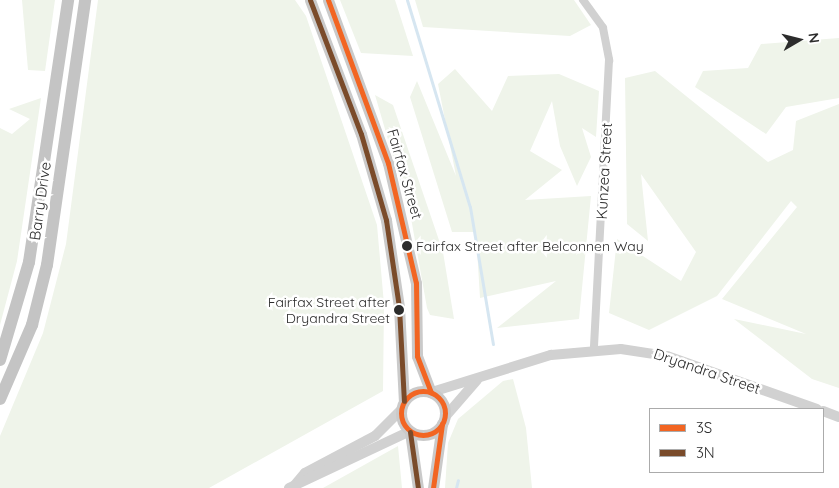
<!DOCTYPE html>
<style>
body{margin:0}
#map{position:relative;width:839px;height:488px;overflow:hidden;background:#fff;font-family:Quicksand,sans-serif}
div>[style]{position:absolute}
.green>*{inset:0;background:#eff4ea}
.stream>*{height:3px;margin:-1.5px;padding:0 1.5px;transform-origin:1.5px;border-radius:1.5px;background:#d6e6f1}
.minor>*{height:8px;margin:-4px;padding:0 4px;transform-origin:4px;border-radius:4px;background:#d1d1d1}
.tertiary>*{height:10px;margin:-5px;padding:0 5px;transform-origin:5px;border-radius:5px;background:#d1d1d1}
.secondary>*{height:11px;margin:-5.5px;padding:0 5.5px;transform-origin:5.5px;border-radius:5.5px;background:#cacaca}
.secondary>.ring{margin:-5.5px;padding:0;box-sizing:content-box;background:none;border:11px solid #cacaca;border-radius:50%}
.primary>*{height:12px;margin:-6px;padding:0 6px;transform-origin:6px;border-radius:6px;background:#c4c4c4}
.bus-1>*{height:5px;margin:-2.5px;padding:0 2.5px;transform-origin:2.5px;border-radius:2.5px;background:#f26522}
.bus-1>.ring{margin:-2.5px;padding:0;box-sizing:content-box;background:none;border:5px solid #f26522;border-radius:50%}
.bus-2>*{height:5px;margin:-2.5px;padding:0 2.5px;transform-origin:2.5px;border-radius:2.5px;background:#7a4b2a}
.dots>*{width:14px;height:14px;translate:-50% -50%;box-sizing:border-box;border:2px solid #fff;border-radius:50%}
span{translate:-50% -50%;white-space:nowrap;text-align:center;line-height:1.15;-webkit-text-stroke:5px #fff;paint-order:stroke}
.bus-label{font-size:14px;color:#2c2c2c}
.left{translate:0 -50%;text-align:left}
.right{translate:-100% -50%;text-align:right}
.street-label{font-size:15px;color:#2c2c2c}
.legend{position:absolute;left:649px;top:408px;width:175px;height:65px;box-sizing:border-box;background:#fff;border:1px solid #ababab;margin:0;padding:6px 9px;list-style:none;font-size:15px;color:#2c2c2c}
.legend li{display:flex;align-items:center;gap:10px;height:25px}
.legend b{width:25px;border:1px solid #ababab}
.north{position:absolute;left:774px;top:15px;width:50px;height:50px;-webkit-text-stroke:4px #fff;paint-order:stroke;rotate:82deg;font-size:14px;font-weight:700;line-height:20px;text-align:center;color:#2c2c2c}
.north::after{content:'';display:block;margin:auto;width:18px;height:22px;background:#2c2c2c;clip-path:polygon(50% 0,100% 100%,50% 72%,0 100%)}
</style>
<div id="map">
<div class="green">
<i style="clip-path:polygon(22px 0,55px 0,45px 71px,28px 70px)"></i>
<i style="clip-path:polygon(98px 0,295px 0,306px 16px,377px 225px,384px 304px,383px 391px,209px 488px,0 488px,0 436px,43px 333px,66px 244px)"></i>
<i style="clip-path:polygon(340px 0,395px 0,413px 56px,361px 53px)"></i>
<i style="clip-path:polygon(415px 0,574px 0,591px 25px,570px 36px,423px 27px)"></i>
<i style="clip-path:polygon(839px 38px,839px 98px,786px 107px,766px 134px,695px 87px,703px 71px,748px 68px,761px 44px)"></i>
<i style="clip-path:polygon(455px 69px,492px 111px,508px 76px,559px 74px,599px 91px,596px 137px,582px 128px,591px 157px,577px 186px,560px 146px,552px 101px,530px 151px,562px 170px,525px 200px,591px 196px,579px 319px,497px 328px,556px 281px,480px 298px,476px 232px,452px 232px,410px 97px,417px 81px,456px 176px,438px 84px)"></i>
<i style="clip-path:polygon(655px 71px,768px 162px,793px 150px,796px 121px,839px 104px,839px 388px,812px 379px,734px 319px,806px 334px,722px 299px,797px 207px,791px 201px,717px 296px,649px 330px,609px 313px,617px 239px,681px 281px,696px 252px,641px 174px,648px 241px,627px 224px,625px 78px)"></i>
<i style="clip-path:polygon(375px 95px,393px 105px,443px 252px,454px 319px,430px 315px,427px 308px,411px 218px)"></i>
<i style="clip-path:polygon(41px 98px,17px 261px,0 325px,0 128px,12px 134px,30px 119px,9px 109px)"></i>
<i style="clip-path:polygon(513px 379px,526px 428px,532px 488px,445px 488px,448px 443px,458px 419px,503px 381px)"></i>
<i style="clip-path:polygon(398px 446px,402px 488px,323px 488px)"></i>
</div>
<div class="stream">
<i style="left:407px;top:0;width:216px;rotate:73.1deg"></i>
<i style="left:470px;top:207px;width:139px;rotate:80.5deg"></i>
<i style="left:456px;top:488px;width:8px;rotate:-76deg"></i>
</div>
<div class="minor">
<i style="left:583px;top:0;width:34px;rotate:54deg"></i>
<i style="left:603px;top:28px;width:33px;rotate:79deg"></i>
<i style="left:609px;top:60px;width:288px;rotate:93deg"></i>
</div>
<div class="tertiary">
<i style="left:432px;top:392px;width:125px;rotate:-17.3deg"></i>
<i style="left:551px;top:355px;width:70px;rotate:-4.9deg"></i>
<i style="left:621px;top:349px;width:47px;rotate:8.7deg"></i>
<i style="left:667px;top:356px;width:159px;rotate:19.5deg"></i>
<i style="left:823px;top:411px;width:17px;rotate:21deg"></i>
<i style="left:445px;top:417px;width:49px;rotate:-49.1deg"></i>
<i style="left:294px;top:486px;width:17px;rotate:-50deg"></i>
<i style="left:305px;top:473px;width:79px;rotate:-27.9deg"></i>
<i style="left:375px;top:436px;width:35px;rotate:-45deg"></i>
<i style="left:289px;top:488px;width:134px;rotate:-25.2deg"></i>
</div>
<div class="secondary">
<i style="left:310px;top:0;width:143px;rotate:69.2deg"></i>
<i style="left:361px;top:134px;width:90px;rotate:73.8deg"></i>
<i style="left:386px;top:220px;width:88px;rotate:81.5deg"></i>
<i style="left:399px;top:307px;width:94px;rotate:87deg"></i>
<i style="left:328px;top:0;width:174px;rotate:69.8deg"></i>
<i style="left:388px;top:163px;width:123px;rotate:76.9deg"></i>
<i style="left:416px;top:283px;width:73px;rotate:89.2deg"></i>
<i style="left:417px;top:356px;width:39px;rotate:69deg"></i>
<i class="ring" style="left:401px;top:391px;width:33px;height:33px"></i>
<i style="left:410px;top:432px;width:57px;rotate:81.9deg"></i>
<i style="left:433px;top:488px;width:65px;rotate:-82deg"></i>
</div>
<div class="primary">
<i style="left:0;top:360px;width:102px;rotate:-73.5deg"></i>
<i style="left:29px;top:262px;width:265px;rotate:-81.5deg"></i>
<i style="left:0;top:399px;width:81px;rotate:-66.6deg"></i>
<i style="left:32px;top:325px;width:62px;rotate:-76deg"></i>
<i style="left:47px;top:265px;width:268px;rotate:-81.8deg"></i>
</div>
<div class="bus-1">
<i style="left:328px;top:0;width:174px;rotate:69.8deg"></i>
<i style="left:388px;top:163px;width:123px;rotate:76.9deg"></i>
<i style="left:416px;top:283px;width:73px;rotate:89.2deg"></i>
<i style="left:417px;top:356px;width:39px;rotate:69deg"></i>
<i class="ring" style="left:401px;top:391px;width:39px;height:39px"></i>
<i style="left:433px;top:488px;width:65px;rotate:-82deg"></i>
</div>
<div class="bus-2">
<i style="left:310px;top:0;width:143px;rotate:69.2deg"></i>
<i style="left:361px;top:134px;width:90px;rotate:73.8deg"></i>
<i style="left:386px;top:220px;width:88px;rotate:81.5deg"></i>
<i style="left:399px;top:307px;width:94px;rotate:87deg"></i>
<i style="left:410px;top:432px;width:57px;rotate:81.9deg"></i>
</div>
<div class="dots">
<i style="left:407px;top:246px;background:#2c2c2c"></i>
<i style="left:399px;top:310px;background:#2c2c2c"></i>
</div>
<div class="bus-label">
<span class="left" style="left:416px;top:246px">Fairfax Street after Belconnen Way</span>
<span class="right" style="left:390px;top:310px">Fairfax Street after<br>Dryandra Street</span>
</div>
<div class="street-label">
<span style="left:604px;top:171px;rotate:-87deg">Kunzea Street</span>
<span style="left:405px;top:174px;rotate:74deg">Fairfax Street</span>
<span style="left:40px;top:201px;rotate:-82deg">Barry Drive</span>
<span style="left:707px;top:371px;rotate:19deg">Dryandra Street</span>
</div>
<ul class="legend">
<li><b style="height:6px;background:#f26522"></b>3S</li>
<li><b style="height:6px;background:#7a4b2a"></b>3N</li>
</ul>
<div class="north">N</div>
</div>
